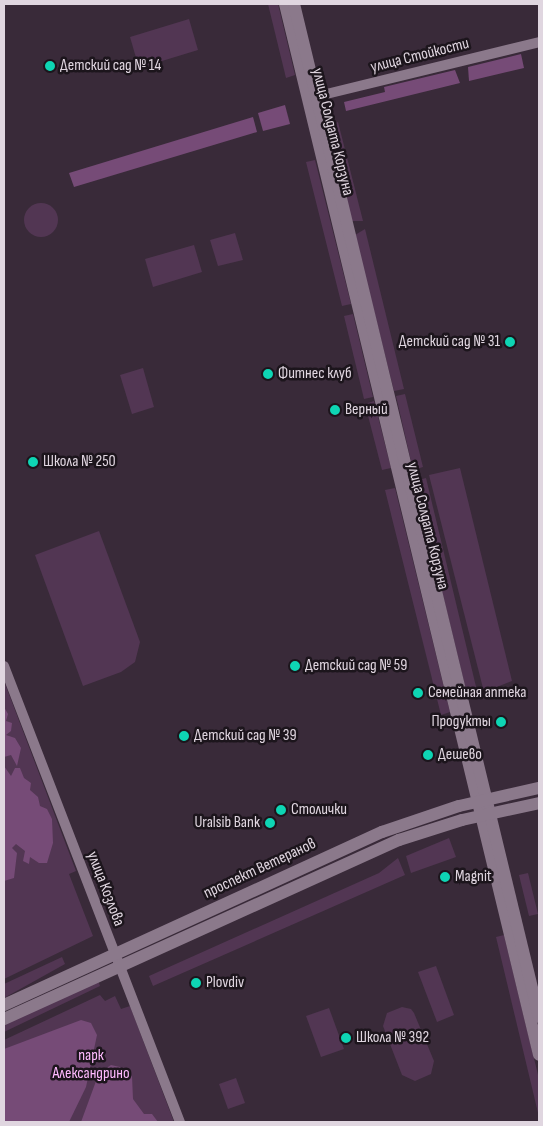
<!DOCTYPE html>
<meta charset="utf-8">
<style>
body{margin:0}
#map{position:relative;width:543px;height:1126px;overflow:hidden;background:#392a39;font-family:"Sofia Sans Condensed",sans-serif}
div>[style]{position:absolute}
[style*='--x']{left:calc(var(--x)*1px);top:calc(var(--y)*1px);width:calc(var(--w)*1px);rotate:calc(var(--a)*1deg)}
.green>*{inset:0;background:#523653}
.round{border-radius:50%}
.forest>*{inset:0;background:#764b77}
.street>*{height:10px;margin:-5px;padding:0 5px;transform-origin:5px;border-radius:5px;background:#8b798b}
.secondary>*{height:12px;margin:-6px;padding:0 6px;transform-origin:6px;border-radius:6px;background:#8b798b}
.dots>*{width:14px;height:14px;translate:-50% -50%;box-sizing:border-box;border:2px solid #1c151c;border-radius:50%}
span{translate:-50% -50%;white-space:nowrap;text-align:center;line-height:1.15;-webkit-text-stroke:5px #1c151c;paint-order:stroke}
.street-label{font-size:16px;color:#e0d6e0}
.poi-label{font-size:16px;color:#e0d6e0}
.left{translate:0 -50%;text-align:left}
.right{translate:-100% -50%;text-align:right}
.park-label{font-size:16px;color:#febafe}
.frame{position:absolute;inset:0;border:5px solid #e0d6e0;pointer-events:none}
</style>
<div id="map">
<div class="green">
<div style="clip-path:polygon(268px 4px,278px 4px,295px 75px,286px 78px)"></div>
<div style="clip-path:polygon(189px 19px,198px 50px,139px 68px,130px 37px)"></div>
<div style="clip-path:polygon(338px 122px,363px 221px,352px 221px,328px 125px)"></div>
<div style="clip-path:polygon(315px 160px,351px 304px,342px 306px,306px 162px)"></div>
<div class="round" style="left:24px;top:203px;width:34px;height:34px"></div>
<div style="clip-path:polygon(365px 229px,404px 389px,394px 391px,355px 235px)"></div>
<div style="clip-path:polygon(235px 233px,243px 260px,218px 266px,210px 240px)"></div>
<div style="clip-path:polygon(194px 245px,202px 272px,153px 287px,145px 259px)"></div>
<div style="clip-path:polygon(353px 314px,373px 397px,364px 399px,344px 316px)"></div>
<div style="clip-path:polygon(143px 368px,154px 407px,132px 414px,120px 375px)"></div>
<div style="clip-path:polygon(405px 394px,423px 467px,413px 470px,396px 396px)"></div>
<div style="clip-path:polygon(374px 401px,391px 468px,382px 470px,365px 404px)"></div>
<div style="clip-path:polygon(460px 468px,512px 681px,484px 692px,429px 475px)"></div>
<div style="clip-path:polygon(426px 478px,478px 695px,468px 698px,415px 481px)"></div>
<div style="clip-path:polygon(395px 488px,450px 712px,441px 715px,385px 490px)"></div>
<div style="clip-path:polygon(99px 531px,140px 642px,135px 662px,121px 672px,83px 686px,35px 555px)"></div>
<div style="clip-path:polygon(4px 681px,76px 871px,69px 874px,93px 936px,4px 979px)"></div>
<div style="clip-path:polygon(449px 838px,456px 857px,411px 873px,406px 856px)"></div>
<div style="clip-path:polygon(398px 858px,405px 875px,153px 986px,149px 976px,379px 873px)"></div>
<div style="clip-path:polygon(528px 873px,538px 914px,529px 916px,519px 875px)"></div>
<div style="clip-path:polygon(504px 935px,539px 1079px,539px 1117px,496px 937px)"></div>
<div style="clip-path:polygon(62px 957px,65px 964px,4px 998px,4px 984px)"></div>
<div style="clip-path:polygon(436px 966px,454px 1015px,437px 1022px,418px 972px)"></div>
<div style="clip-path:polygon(98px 980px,100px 986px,4px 1032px,4px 1024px)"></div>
<div style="clip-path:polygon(100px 995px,105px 1001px,115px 996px,121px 1009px,130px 1006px,174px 1122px,4px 1122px,4px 1040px)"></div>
<div style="clip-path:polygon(402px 1007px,411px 1009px,414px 1013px,434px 1061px,431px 1074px,415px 1081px,402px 1075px,383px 1026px,387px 1013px)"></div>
<div style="clip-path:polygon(329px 1008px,344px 1049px,321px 1057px,306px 1016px)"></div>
<div style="clip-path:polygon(236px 1078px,245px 1103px,228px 1109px,219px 1084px)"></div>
</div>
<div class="forest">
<div style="clip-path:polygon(521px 54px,524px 68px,469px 81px,468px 67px)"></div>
<div style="clip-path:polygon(455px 70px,460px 83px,346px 111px,344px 102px,385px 92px,384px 87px)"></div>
<div style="clip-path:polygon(285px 105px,290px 124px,263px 131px,258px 113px)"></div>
<div style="clip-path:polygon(253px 117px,257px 132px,74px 187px,69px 173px)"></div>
<div style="clip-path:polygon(4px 707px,8px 714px,6px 721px,12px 723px,11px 731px,6px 735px,15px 738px,21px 748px,17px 766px,11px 755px,4px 757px)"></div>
<div style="clip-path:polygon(4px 766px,11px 776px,15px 768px,20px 768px,24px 778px,31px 783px,30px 790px,38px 797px,40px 806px,47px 809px,52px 819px,53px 843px,47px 863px,39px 863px,30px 857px,29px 864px,23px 861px,25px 851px,16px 844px,12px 848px,17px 853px,14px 878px,4px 881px)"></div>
<div style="clip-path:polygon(81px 1020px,91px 1023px,97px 1035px,86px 1087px,69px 1122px,4px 1122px,4px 1049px)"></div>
<div style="clip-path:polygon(111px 1065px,120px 1067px,132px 1076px,133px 1099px,144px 1114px,152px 1114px,158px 1122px,81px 1122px,99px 1073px)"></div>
</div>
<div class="street">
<div style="--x:310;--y:98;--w:236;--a:-13.7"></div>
<div style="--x:4;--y:666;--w:489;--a:68.9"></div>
</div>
<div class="secondary">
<div style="--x:285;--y:4;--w:1081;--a:76.41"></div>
<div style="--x:294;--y:4;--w:1042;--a:76.4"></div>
<div style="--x:4;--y:1005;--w:416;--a:-24.6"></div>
<div style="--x:382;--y:832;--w:81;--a:-18.7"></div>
<div style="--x:459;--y:806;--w:82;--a:-12.7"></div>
<div style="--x:4;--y:1019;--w:434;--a:-24.4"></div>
<div style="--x:399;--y:840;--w:66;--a:-17.6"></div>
<div style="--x:462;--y:820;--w:79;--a:-12.4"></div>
</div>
<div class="dots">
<div style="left:50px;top:66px;background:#0ed5b4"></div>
<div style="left:510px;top:342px;background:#0ed5b4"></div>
<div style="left:268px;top:374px;background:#0ed5b4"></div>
<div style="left:335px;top:410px;background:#0ed5b4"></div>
<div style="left:33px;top:462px;background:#0ed5b4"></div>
<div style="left:295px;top:666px;background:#0ed5b4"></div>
<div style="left:418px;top:693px;background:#0ed5b4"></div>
<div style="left:501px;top:722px;background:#0ed5b4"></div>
<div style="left:184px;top:736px;background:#0ed5b4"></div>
<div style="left:428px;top:755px;background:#0ed5b4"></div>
<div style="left:281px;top:810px;background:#0ed5b4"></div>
<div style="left:270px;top:823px;background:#0ed5b4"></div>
<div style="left:445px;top:877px;background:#0ed5b4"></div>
<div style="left:196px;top:983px;background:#0ed5b4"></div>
<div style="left:346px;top:1038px;background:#0ed5b4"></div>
</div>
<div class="street-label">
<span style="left:420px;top:56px;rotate:-14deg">улица Стойкости</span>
<span style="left:332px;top:132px;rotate:76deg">улица Солдата Корзуна</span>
<span style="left:427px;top:526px;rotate:76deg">улица Солдата Корзуна</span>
<span style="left:260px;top:869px;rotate:-25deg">проспект Ветеранов</span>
<span style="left:105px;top:889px;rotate:69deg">улица Козлова</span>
</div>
<div class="poi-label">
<span class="left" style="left:60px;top:66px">Детский сад № 14</span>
<span class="right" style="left:500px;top:342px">Детский сад № 31</span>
<span class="left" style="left:278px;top:374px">Фитнес клуб</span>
<span class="left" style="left:345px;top:410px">Верный</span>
<span class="left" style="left:43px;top:462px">Школа № 250</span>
<span class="left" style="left:305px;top:666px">Детский сад № 59</span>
<span class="left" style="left:428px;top:693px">Семейная аптека</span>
<span class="right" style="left:491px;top:722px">Продукты</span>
<span class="left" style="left:194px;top:736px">Детский сад № 39</span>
<span class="left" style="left:438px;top:755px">Дешево</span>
<span class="left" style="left:291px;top:810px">Столички</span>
<span class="right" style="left:260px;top:823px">Uralsib Bank</span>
<span class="left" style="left:455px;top:877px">Magnit</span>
<span class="left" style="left:206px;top:983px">Plovdiv</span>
<span class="left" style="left:356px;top:1038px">Школа № 392</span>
</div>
<div class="park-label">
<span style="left:91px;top:1065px">парк<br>Александрино</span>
</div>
<div class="frame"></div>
</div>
